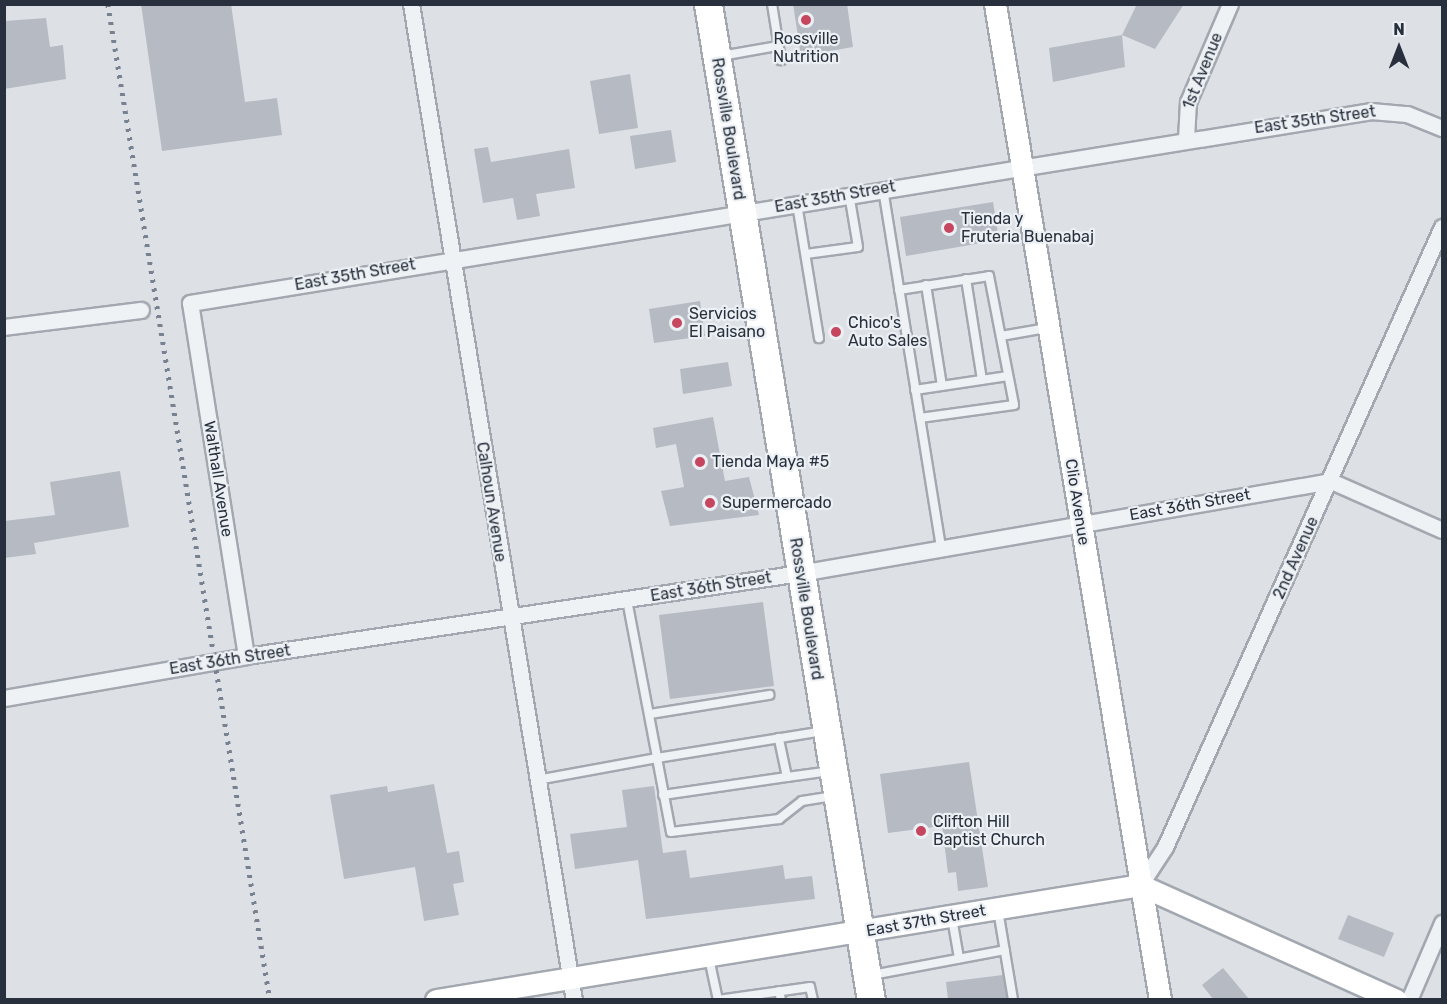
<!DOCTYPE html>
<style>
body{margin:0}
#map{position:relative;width:1447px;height:1004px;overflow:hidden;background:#dde1e6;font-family:Rubik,sans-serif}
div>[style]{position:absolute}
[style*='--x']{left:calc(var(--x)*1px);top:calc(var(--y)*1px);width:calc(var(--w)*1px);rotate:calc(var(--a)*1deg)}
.building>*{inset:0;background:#b5bac3}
.roads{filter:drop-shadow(2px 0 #a3a8b0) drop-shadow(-2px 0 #a3a8b0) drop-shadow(0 2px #a3a8b0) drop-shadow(0 -2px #a3a8b0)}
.lane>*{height:8px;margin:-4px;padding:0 4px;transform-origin:4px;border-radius:4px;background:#eff2f5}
.street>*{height:15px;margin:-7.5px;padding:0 7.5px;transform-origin:7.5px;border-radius:7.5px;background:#eff2f5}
.secondary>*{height:21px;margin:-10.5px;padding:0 10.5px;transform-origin:10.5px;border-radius:10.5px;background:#fff}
.highway>*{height:27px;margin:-13.5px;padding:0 13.5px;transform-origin:13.5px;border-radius:13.5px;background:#fff}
.rail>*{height:4.5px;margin-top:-2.25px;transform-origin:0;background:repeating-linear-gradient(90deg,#77818f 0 3px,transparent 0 9px)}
.dots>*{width:16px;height:16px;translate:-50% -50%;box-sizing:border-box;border:3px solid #ecf0f4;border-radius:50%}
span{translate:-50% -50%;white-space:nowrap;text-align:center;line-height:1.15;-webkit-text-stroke:4.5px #ecf0f4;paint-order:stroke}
.poi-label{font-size:16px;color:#27303c}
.left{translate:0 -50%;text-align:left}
.street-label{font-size:16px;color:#27303c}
.frame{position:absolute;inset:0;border:6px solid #27303c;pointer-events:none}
.north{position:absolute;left:1369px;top:18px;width:60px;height:60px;-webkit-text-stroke:4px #ecf0f4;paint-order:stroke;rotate:0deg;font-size:16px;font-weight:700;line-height:24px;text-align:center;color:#27303c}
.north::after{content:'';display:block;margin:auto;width:21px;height:27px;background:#27303c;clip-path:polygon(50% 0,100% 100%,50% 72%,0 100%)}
</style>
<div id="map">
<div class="building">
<div style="clip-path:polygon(141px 4px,231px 4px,245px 102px,277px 98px,282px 135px,162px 151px)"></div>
<div style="clip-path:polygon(793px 4px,847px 4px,853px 47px,801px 56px)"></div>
<div style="clip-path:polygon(1137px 4px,1184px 4px,1155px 49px,1122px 35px)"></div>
<div style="clip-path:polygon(46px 18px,50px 47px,63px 45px,66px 79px,4px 89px,5px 21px)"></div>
<div style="clip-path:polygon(1122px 35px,1125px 67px,1053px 82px,1049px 48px)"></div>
<div style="clip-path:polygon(630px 74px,638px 128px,599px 134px,590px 81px)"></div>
<div style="clip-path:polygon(671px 130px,676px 162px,635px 169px,630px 136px)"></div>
<div style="clip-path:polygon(488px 147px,491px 162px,569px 149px,575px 188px,536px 194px,540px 216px,517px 220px,513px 198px,483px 203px,474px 149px)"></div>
<div style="clip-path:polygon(993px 202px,999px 240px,906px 256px,900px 217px)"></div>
<div style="clip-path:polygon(700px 301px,705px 336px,654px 343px,649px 309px)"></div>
<div style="clip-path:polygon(728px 362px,732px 386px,683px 394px,680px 369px)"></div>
<div style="clip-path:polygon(713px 417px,725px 481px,749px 477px,759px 515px,670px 526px,661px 491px,684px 487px,676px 444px,656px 448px,653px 428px)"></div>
<div style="clip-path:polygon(120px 471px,129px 527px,34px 543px,36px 554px,4px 558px,4px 521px,55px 515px,50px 482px)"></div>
<div style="clip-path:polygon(763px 602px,774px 686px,670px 699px,659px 615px)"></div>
<div style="clip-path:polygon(969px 762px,988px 887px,958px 891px,956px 872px,948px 873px,942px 826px,888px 833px,880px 774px)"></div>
<div style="clip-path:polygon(434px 784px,447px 853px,459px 851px,464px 882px,453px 884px,459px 915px,424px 921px,415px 867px,344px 879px,330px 795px,387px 786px,388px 792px)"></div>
<div style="clip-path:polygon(654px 786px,663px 853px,686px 850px,690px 878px,783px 865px,785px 879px,812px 876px,815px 899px,646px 919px,638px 860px,575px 869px,570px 834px,627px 827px,622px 790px)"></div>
<div style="clip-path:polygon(1348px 915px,1394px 933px,1384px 957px,1338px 939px)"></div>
<div style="clip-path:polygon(1223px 968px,1249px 999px,1213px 999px,1202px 985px)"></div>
<div style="clip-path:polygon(1003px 975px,1007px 999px,948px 999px,946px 982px)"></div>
</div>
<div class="roads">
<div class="lane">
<div style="--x:772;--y:4;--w:57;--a:80.9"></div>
<div style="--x:721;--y:56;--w:58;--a:-10"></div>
<div style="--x:883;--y:189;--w:365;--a:80.8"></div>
<div style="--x:797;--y:204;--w:136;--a:80.7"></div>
<div style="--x:806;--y:254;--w:52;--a:-7.7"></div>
<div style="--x:858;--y:247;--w:54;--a:-99.6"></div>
<div style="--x:966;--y:279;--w:102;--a:81"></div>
<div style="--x:926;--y:285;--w:102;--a:81"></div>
<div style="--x:899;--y:290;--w:91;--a:-8.8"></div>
<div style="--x:989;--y:276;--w:131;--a:79"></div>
<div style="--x:1014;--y:405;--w:95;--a:172.1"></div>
<div style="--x:1001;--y:336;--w:47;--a:-9.9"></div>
<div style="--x:915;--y:390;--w:94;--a:-8.6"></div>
<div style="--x:627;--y:600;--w:161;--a:79.2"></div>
<div style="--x:657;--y:758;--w:168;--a:-9.2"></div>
<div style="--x:650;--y:714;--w:121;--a:-9.1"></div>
<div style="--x:787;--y:777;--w:43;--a:-7.9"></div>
<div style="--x:537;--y:780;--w:122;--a:-10.4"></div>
<div style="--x:657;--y:758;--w:75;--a:79.3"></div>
<div style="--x:671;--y:832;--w:109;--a:-6.9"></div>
<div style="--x:779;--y:819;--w:29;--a:-38"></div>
<div style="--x:802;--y:801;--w:31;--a:-9"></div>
<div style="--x:663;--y:795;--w:125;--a:-8.3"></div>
<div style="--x:787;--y:777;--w:40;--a:-102"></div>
<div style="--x:998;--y:910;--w:91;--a:80.5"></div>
<div style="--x:952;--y:918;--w:41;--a:80.1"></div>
<div style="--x:709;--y:958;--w:43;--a:77.9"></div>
<div style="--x:718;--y:1000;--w:93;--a:-8"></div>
<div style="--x:810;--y:987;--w:13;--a:77"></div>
<div style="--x:872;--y:975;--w:135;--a:-10.6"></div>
<div style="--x:779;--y:991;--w:9;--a:77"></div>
</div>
<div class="street">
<div style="--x:411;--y:4;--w:1009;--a:80.71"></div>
<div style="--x:1186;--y:139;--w:37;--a:-87"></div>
<div style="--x:1188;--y:102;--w:107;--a:-66.8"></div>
<div style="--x:4;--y:327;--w:138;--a:-7.1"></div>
<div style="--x:246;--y:656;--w:357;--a:-99"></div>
<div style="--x:190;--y:303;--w:1197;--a:-9.23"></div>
<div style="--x:1371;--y:111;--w:36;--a:5"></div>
<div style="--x:1407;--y:114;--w:38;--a:22"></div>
<div style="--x:4;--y:698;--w:246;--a:-9.8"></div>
<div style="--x:246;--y:656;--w:560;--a:-8.52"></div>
<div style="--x:800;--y:573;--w:539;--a:-9.83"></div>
<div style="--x:1331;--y:481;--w:121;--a:23.8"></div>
<div style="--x:1140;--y:885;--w:45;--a:-56.7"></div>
<div style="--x:1165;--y:847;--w:679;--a:-65.93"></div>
<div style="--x:1409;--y:1000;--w:84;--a:-66.8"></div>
</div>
<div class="secondary">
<div style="--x:995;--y:4;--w:1010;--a:80.59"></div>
<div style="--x:436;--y:1000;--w:713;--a:-9.28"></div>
<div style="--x:1140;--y:885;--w:281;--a:24.2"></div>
</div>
<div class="highway">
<div style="--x:708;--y:4;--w:1009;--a:80.71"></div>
</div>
</div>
<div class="rail">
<div style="--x:108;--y:4;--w:1009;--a:80.76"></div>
</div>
<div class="dots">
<div style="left:806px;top:20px;background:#c7465f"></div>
<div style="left:949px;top:228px;background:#c7465f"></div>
<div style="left:677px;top:323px;background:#c7465f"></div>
<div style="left:836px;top:332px;background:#c7465f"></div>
<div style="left:700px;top:462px;background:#c7465f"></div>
<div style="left:710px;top:503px;background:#c7465f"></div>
<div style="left:921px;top:831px;background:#c7465f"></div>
</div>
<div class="poi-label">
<span style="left:806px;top:48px">Rossville<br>Nutrition</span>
<span class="left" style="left:961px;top:228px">Tienda y<br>Fruteria Buenabaj</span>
<span class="left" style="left:689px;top:323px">Servicios<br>El Paisano</span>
<span class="left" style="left:848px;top:332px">Chico's<br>Auto Sales</span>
<span class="left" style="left:712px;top:462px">Tienda Maya #5</span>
<span class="left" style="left:722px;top:503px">Supermercado</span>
<span class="left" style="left:933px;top:831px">Clifton Hill<br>Baptist Church</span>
</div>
<div class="street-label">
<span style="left:1203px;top:71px;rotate:-68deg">1st Avenue</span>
<span style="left:1315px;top:120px;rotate:-8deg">East 35th Street</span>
<span style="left:728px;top:129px;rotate:81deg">Rossville Boulevard</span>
<span style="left:835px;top:197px;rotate:-10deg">East 35th Street</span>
<span style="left:355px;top:275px;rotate:-10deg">East 35th Street</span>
<span style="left:218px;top:479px;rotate:81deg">Walthall Avenue</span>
<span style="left:491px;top:502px;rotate:81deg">Calhoun Avenue</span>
<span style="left:1077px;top:502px;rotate:81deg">Clio Avenue</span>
<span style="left:1190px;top:505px;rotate:-10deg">East 36th Street</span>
<span style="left:1296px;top:558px;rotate:-66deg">2nd Avenue</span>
<span style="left:711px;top:587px;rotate:-9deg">East 36th Street</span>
<span style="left:806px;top:609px;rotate:81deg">Rossville Boulevard</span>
<span style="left:230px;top:660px;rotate:-9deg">East 36th Street</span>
<span style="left:926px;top:921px;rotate:-10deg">East 37th Street</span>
</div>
<div class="frame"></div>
<div class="north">N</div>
</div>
